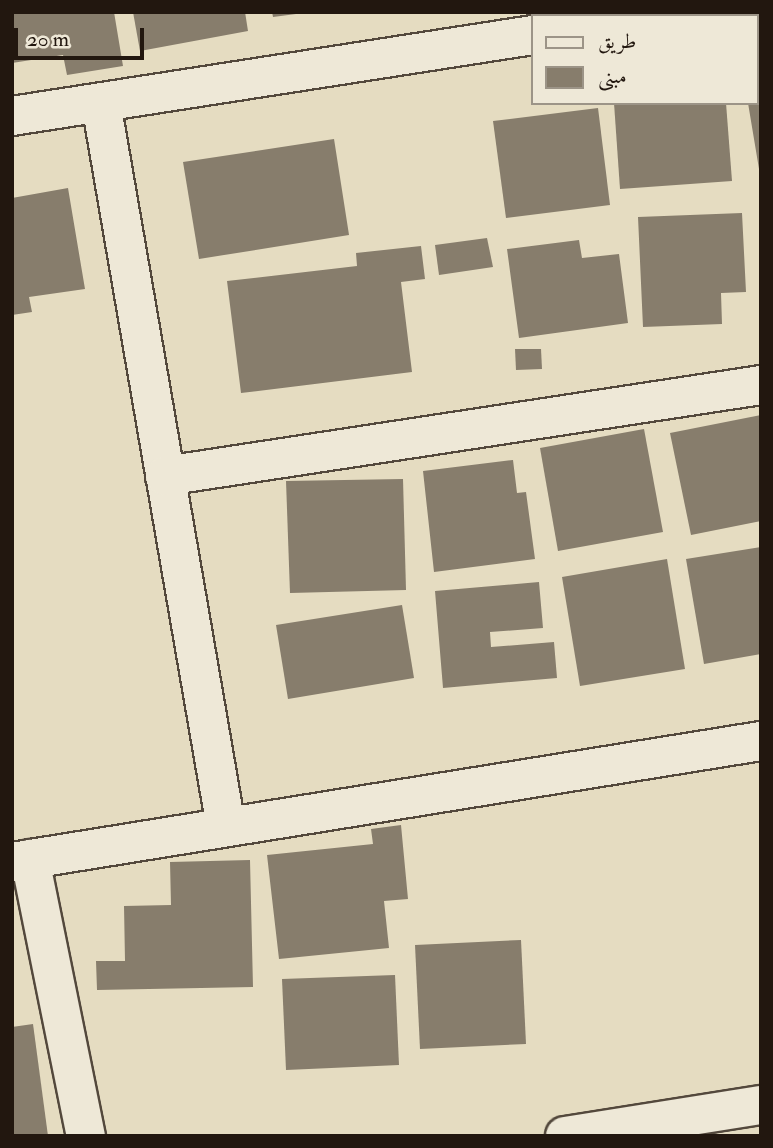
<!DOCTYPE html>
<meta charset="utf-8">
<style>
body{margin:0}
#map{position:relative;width:773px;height:1148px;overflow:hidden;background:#e5dcc1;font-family:"IM FELL Double Pica",Amiri,serif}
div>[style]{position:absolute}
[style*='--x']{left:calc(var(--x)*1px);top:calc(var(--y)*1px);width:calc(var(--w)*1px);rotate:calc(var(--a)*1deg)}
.building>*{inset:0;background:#877d6c}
.roads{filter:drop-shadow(2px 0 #53483c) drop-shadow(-2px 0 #53483c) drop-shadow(0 2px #53483c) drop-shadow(0 -2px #53483c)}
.minor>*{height:38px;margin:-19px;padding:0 19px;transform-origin:19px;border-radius:19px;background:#eee8d7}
span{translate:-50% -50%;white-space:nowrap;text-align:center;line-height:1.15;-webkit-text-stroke:5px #eee8d7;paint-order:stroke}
.frame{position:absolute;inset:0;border:14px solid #22170f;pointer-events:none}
.legend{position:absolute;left:531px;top:14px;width:228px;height:91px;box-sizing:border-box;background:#eee8d7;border:2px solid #9c9487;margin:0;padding:9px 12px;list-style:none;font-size:21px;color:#22170f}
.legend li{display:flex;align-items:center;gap:14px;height:35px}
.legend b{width:35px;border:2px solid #9c9487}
.scale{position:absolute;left:14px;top:28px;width:130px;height:32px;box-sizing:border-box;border:4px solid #22170f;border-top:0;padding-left:9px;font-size:21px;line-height:24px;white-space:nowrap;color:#22170f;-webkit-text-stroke:5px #eee8d7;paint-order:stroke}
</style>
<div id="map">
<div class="building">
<div style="clip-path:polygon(12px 12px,114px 12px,123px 66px,67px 75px,63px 55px,12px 63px)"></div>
<div style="clip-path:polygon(133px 12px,245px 12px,248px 31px,140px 51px)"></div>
<div style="clip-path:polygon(272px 12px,296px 12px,296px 14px,273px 17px)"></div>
<div style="clip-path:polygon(761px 69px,761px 169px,759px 169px,748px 103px,757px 103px)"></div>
<div style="clip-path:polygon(614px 103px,726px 103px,732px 181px,620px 189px)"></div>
<div style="clip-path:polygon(598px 108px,610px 205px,506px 218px,493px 121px)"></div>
<div style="clip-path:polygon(334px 139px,349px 235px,199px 259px,183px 162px)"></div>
<div style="clip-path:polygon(68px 188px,85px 289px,29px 297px,32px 312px,12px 315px,12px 198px)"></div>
<div style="clip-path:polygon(742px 213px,746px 292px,721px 293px,722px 324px,643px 327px,638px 217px)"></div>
<div style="clip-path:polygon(487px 238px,493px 267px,439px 275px,435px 245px)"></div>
<div style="clip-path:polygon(579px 240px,582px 258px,619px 254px,628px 323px,519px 338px,507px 249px)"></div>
<div style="clip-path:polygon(421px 246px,425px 279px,401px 282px,412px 372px,241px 393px,227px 281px,357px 266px,356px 253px)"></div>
<div style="clip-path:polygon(515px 349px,541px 349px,542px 369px,516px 370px)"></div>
<div style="clip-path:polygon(761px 415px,761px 521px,691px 535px,670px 433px)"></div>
<div style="clip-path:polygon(644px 429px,663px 532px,558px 551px,540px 448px)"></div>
<div style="clip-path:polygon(513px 460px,517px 493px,526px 492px,535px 559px,434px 572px,423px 471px)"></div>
<div style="clip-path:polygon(403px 479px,406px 590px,290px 593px,286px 481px)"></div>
<div style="clip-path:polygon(761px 547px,761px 654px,704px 664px,686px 559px)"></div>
<div style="clip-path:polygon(667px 559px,685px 669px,580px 686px,562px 577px)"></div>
<div style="clip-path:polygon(539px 582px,543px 628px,490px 632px,491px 647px,554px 642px,557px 678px,443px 688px,435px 591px)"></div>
<div style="clip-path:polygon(402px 605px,414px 678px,288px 699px,276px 625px)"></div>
<div style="clip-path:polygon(401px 825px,408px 899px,384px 901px,389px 948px,279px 959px,267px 855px,373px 844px,371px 829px)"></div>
<div style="clip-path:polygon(250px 860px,253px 987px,97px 990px,96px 961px,125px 961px,124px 906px,171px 905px,170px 862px)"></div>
<div style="clip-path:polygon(521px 940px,526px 1044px,420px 1049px,415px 945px)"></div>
<div style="clip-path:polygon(395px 975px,399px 1065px,286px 1070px,282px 979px)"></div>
<div style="clip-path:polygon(33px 1024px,48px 1136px,12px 1136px,12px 1027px)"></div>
</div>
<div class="roads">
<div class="minor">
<div style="--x:658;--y:16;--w:22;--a:-10"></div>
<div style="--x:101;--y:103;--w:735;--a:80.2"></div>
<div style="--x:12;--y:116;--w:527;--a:-8.84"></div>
<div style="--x:165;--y:476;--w:603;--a:-8.68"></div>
<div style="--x:30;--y:859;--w:283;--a:78.6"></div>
<div style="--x:12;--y:862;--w:759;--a:-9.18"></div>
<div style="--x:565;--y:1136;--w:198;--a:-9"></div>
</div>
</div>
<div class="frame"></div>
<ul class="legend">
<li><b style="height:9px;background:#eee8d7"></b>طريق</li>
<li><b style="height:19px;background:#877d6c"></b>مبنى</li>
</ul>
<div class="scale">20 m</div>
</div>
